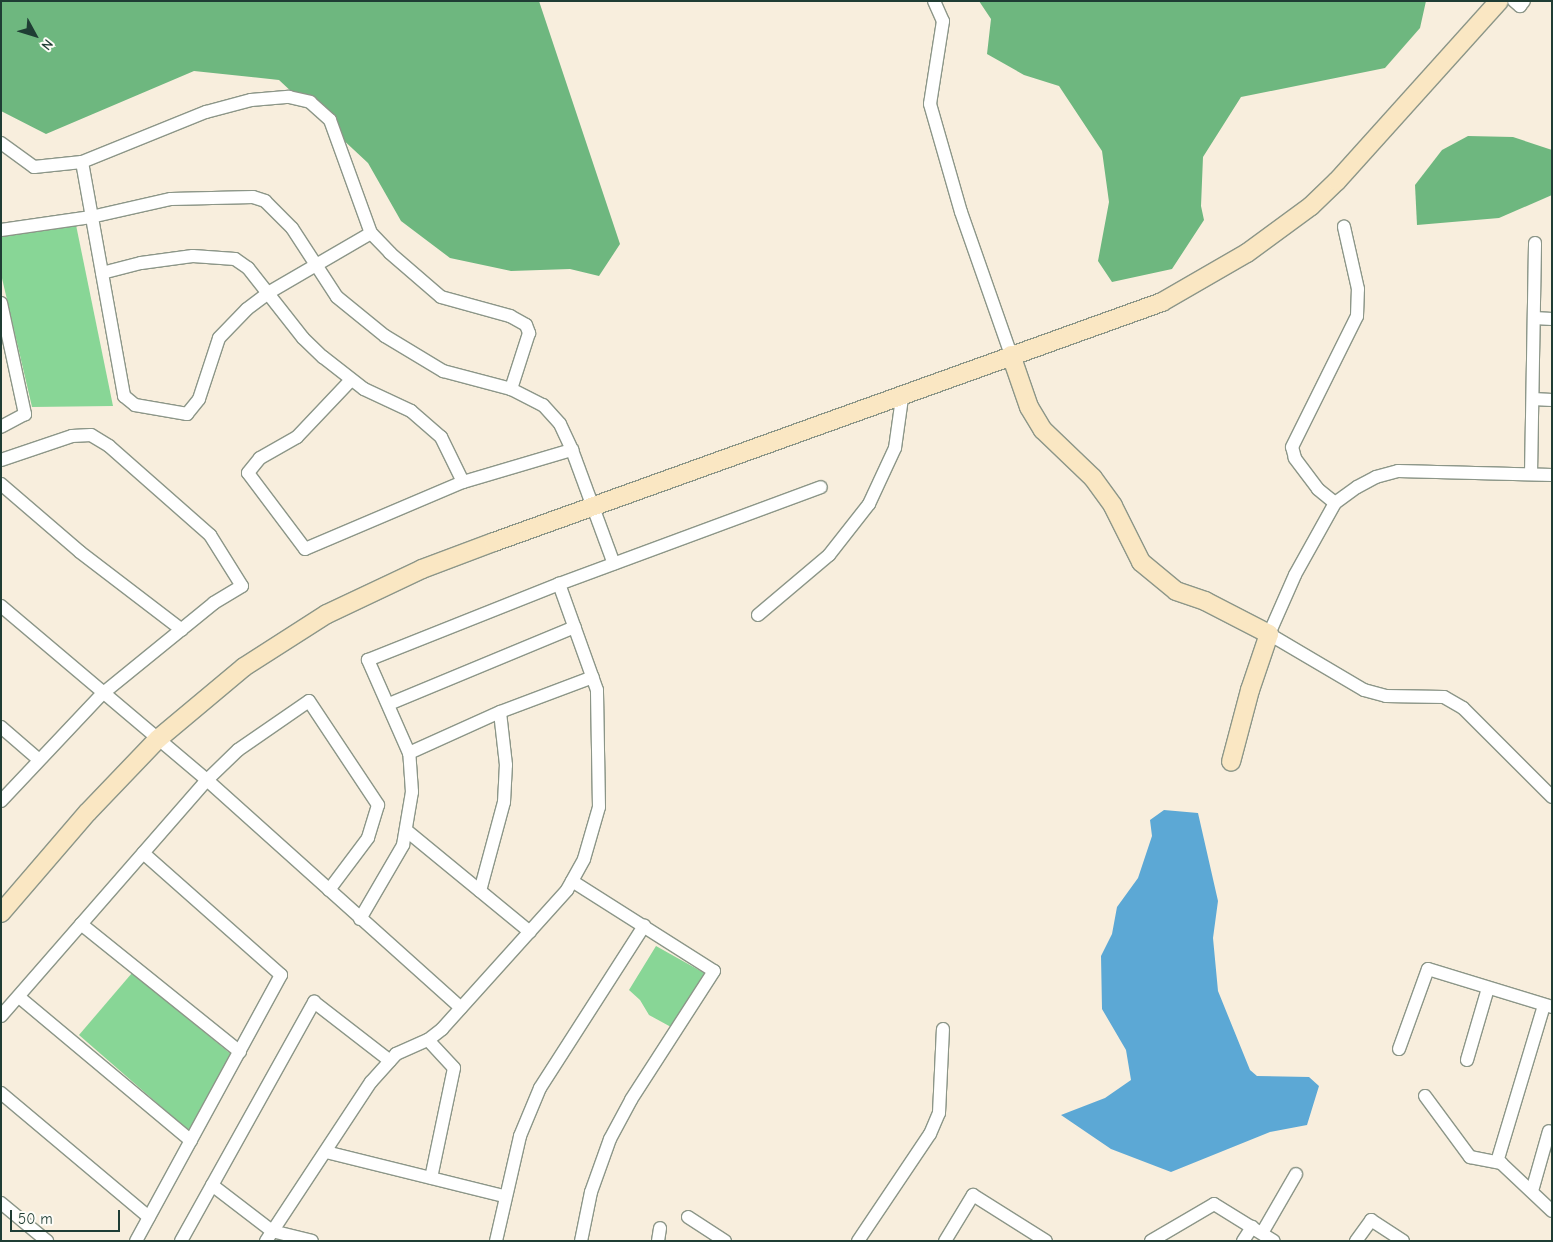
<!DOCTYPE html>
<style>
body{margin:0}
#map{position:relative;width:1553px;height:1242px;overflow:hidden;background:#f8eedd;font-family:"Comic Neue",sans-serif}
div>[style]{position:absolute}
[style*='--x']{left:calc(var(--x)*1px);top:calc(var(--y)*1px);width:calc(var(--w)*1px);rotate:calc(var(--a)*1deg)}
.green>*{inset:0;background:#88d696}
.forest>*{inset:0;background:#6eb77f}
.water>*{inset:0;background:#5ca8d5}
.roads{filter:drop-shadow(1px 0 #8c9688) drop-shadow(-1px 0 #8c9688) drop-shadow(0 1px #8c9688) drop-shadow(0 -1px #8c9688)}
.street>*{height:12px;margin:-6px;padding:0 6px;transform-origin:6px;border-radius:6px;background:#fff}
.secondary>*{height:18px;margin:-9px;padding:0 9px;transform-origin:9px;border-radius:9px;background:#fae7c3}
span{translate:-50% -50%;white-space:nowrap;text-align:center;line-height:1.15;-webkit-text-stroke:4.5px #fdfcf7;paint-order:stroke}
.frame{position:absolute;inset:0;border:2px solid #1f3d34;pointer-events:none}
.north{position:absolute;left:10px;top:10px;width:50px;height:50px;-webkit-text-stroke:4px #fdfcf7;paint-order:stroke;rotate:129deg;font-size:14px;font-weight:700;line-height:20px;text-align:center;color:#1f3d34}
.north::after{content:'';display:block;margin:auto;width:18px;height:22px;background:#1f3d34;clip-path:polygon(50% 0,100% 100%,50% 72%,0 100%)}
.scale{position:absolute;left:10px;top:1210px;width:110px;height:22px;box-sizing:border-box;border:2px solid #1f3d34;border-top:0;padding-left:6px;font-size:15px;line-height:18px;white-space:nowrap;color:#1f3d34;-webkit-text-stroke:4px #fdfcf7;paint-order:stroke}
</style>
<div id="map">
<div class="green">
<div style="clip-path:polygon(75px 220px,113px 406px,32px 407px,1px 274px,1px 236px)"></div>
<div style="clip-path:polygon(656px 946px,706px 974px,671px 1027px,649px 1015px,640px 1000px,629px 990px)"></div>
<div style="clip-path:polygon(132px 973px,231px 1054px,189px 1131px,79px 1035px)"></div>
</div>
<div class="forest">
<div style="clip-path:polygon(1px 1px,539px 1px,620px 244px,599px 276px,570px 269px,511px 271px,450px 258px,401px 221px,368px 163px,279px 80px,194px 71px,46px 134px,1px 111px)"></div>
<div style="clip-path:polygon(979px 1px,1426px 1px,1420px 28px,1385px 68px,1241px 97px,1203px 157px,1201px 206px,1204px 220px,1172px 269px,1112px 282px,1098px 261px,1109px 202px,1102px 151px,1059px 86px,1024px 75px,987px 54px,991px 19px)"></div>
<div style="clip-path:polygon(1468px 136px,1513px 137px,1552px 150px,1552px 195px,1499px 218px,1417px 225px,1415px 185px,1442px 150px)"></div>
</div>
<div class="water">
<div style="clip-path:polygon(1164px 810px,1198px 813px,1218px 901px,1213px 938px,1218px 991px,1250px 1070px,1257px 1076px,1309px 1077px,1319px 1086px,1307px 1125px,1270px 1132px,1171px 1172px,1111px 1149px,1061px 1115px,1105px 1098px,1131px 1080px,1126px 1050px,1102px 1009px,1101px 956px,1112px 934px,1117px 907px,1138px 878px,1152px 836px,1150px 820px)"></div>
</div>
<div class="roads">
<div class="street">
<div style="--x:934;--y:1;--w:22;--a:66"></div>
<div style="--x:943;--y:21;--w:84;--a:98.9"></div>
<div style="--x:930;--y:104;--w:112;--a:74"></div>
<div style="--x:961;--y:212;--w:151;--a:70.7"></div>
<div style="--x:1514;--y:1;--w:8;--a:40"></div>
<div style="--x:1520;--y:6;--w:6;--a:-51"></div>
<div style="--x:1;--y:143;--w:41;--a:36"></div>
<div style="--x:34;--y:167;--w:48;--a:-5.9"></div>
<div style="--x:82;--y:162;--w:134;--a:-22"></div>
<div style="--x:206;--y:112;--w:47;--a:-14.9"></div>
<div style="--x:251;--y:100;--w:38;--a:-5"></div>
<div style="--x:289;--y:97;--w:22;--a:13"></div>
<div style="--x:310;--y:102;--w:27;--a:42"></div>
<div style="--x:330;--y:120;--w:120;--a:70.1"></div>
<div style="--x:371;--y:233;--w:28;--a:46"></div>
<div style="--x:390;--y:253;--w:67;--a:40.8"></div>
<div style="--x:441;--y:297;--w:72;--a:15.4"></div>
<div style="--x:510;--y:316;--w:18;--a:29"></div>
<div style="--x:526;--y:325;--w:9;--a:69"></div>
<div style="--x:529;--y:333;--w:59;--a:107.8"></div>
<div style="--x:82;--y:162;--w:238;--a:79.8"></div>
<div style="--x:124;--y:396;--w:14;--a:39"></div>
<div style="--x:135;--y:405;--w:53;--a:9.8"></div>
<div style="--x:187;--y:414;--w:19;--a:-51"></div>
<div style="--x:199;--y:399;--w:64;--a:-71.8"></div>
<div style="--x:219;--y:338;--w:40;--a:-46"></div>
<div style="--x:247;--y:309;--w:26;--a:-37"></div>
<div style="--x:268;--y:293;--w:119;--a:-30.2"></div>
<div style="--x:1;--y:230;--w:91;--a:-8.2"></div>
<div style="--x:91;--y:217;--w:82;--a:-12.7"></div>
<div style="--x:171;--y:199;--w:82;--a:-1.4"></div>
<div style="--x:253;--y:197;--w:13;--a:18"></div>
<div style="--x:265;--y:201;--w:38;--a:45"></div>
<div style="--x:292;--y:228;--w:82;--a:56.9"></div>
<div style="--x:337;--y:297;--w:62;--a:39.1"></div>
<div style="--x:385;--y:336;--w:68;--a:31.1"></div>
<div style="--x:443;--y:371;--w:70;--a:14.8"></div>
<div style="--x:511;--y:389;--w:36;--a:27"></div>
<div style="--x:543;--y:405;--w:25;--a:48"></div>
<div style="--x:560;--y:424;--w:29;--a:65"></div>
<div style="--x:572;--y:450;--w:121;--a:69.8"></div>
<div style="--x:102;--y:273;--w:40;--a:-14.4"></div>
<div style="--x:141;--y:263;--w:52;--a:-7.7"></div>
<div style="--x:193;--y:256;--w:42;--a:4.1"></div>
<div style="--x:235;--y:259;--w:16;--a:35"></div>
<div style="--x:248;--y:268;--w:89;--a:51.8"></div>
<div style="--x:303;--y:338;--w:28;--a:44"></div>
<div style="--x:323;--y:357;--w:52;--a:38"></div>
<div style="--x:364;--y:389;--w:52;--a:25.1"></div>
<div style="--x:411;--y:411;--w:40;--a:41"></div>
<div style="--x:441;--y:437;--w:50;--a:63.9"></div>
<div style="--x:1;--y:303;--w:114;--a:77.8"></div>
<div style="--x:25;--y:414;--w:27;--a:152"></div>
<div style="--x:1534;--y:318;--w:18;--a:3"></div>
<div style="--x:351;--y:380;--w:79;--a:133.5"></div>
<div style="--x:297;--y:437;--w:43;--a:150.4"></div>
<div style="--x:260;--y:458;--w:19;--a:129"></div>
<div style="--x:248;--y:473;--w:95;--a:53.1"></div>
<div style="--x:305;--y:549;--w:172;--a:-23"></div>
<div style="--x:463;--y:482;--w:114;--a:-16.4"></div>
<div style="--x:1533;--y:399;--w:19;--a:3"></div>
<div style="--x:1;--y:460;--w:75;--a:-18.7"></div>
<div style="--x:72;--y:436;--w:19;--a:-3"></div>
<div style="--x:91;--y:435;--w:21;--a:31"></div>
<div style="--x:109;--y:446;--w:135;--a:41.4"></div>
<div style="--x:210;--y:535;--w:60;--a:57.9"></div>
<div style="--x:242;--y:586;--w:33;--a:149"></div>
<div style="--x:214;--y:603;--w:144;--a:140.9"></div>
<div style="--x:102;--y:694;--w:147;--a:133.3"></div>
<div style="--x:1531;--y:474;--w:231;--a:-89"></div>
<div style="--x:1552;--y:475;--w:154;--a:-178.5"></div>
<div style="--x:1398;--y:471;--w:23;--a:165"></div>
<div style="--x:1376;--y:477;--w:21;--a:152"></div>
<div style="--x:1357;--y:487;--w:27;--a:144"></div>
<div style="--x:1335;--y:503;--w:82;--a:119.1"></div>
<div style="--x:1295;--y:575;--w:64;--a:113.8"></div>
<div style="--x:1269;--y:634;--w:110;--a:30.5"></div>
<div style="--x:1364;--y:690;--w:23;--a:15"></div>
<div style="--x:1386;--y:696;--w:58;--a:1"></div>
<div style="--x:1444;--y:697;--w:22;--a:30"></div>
<div style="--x:1463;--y:708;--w:126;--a:45"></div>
<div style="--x:1;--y:484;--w:104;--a:40.7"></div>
<div style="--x:80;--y:552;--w:128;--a:37.4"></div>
<div style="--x:1335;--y:503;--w:22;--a:-141"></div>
<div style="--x:1318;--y:489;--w:39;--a:-127"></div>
<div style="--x:1295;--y:458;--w:11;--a:-105"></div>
<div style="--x:1292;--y:447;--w:146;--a:-63.6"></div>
<div style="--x:1357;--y:316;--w:27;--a:-88"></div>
<div style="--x:1358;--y:289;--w:64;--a:-102.7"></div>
<div style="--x:1;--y:606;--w:270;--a:40.2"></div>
<div style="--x:207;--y:780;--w:341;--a:41.9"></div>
<div style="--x:758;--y:615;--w:93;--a:-40.2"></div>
<div style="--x:829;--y:555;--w:65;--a:-51.9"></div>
<div style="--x:869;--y:504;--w:62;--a:-65.1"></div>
<div style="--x:895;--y:448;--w:50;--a:-82"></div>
<div style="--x:389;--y:704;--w:201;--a:-22.5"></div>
<div style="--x:1;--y:727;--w:49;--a:40.9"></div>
<div style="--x:409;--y:753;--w:100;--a:-24.3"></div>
<div style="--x:500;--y:712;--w:99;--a:-20.6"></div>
<div style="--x:407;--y:831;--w:159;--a:39.4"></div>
<div style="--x:572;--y:881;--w:168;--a:32.4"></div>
<div style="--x:714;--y:971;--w:153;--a:122.8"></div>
<div style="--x:631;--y:1100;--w:44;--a:118.3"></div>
<div style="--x:610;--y:1139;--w:56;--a:109.7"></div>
<div style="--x:591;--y:1192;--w:50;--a:101.5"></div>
<div style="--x:480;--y:891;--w:92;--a:-74.9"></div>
<div style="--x:504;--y:802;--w:37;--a:-87"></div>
<div style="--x:506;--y:765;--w:53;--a:-96.5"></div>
<div style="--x:360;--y:919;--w:86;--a:-59.8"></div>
<div style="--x:403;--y:845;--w:54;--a:-80.4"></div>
<div style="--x:412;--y:792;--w:39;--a:-94"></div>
<div style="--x:409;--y:753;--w:102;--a:-113.8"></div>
<div style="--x:368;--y:660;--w:206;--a:-21.7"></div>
<div style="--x:559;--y:584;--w:279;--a:-20.3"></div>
<div style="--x:81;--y:924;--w:204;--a:38.8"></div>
<div style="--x:19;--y:997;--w:224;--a:39.9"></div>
<div style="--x:1;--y:1016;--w:313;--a:-48.9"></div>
<div style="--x:207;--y:780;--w:43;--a:-44.1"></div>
<div style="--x:238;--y:750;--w:86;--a:-34.6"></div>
<div style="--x:309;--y:701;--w:125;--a:56.4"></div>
<div style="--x:378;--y:805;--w:34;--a:107"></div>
<div style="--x:368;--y:838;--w:65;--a:126.9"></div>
<div style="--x:428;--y:1040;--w:38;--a:47"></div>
<div style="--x:454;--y:1068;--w:112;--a:101.8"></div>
<div style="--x:1399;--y:1049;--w:85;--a:-70.1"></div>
<div style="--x:1428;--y:969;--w:130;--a:17"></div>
<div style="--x:1467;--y:1060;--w:75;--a:-73.7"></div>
<div style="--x:1;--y:1093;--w:193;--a:40"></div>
<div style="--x:1425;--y:1096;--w:76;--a:53.6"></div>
<div style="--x:1470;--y:1157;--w:32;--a:11"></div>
<div style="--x:1501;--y:1163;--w:70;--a:43.3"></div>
<div style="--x:326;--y:1152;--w:183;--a:13.9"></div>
<div style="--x:1497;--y:1162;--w:164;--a:-73.3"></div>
<div style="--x:212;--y:1185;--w:76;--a:37.5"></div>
<div style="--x:272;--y:1231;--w:41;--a:14"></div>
<div style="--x:1532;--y:1191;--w:62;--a:-74.2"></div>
<div style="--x:1;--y:1203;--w:60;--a:39.6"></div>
<div style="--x:688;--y:1217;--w:44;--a:33"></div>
<div style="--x:1262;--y:1233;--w:68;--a:-60"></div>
<div style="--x:136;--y:1241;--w:303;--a:-61.4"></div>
<div style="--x:281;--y:975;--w:184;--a:-138.5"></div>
<div style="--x:181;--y:1241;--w:274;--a:-60.9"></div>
<div style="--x:314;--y:1002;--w:96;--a:37.8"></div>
<div style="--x:266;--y:1241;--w:191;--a:-56.6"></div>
<div style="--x:371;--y:1082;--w:38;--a:-48"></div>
<div style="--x:396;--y:1054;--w:35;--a:-24"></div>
<div style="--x:428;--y:1040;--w:18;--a:-38"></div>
<div style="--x:442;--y:1029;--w:187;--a:-48"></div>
<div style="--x:567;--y:890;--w:35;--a:-61"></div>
<div style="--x:584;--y:859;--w:54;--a:-73.9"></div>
<div style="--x:599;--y:807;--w:117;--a:-91"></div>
<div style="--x:597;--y:690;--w:113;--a:-109.7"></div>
<div style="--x:496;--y:1241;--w:108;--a:-77.1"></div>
<div style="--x:520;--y:1136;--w:52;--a:-67.4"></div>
<div style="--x:540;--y:1088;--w:193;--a:-57.3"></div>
<div style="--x:658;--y:1241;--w:13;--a:-81"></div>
<div style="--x:858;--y:1241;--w:129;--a:-56.1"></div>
<div style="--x:930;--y:1134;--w:23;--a:-67"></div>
<div style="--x:939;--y:1113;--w:84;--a:-87.3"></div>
<div style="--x:945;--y:1241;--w:54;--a:-58.7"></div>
<div style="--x:973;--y:1195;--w:86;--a:32.2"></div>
<div style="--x:1151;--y:1241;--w:73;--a:-30.4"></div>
<div style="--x:1214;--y:1204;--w:70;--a:31.7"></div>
<div style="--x:1243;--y:1241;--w:17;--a:-57"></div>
<div style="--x:1356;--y:1241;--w:26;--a:-54"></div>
<div style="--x:1371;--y:1220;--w:38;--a:33"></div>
</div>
<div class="secondary">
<div style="--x:1011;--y:355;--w:55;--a:70.9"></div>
<div style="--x:1029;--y:407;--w:27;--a:59"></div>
<div style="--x:1043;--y:430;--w:69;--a:43.8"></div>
<div style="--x:1093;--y:478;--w:34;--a:54"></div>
<div style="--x:1113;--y:506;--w:63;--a:63.4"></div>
<div style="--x:1141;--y:562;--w:45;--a:39.6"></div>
<div style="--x:1176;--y:591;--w:31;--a:19"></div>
<div style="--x:1205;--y:601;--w:72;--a:27.3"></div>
<div style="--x:1269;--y:634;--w:59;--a:108.7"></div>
<div style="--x:1250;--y:690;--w:74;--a:104.8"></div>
<div style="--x:1;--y:913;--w:133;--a:-49.3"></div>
<div style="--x:88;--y:812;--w:101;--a:-46.2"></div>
<div style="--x:158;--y:739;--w:112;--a:-39.9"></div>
<div style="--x:244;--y:667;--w:98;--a:-32.6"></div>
<div style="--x:327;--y:614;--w:105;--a:-25.3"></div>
<div style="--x:422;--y:569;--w:77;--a:-20.6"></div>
<div style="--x:494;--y:542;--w:710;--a:-19.76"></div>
<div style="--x:1162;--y:302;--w:98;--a:-30"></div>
<div style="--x:1247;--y:253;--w:79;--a:-36.3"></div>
<div style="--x:1311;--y:206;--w:36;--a:-44"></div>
<div style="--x:1337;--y:181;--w:242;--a:-48"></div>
</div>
</div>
<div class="frame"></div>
<div class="north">N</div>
<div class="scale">50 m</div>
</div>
